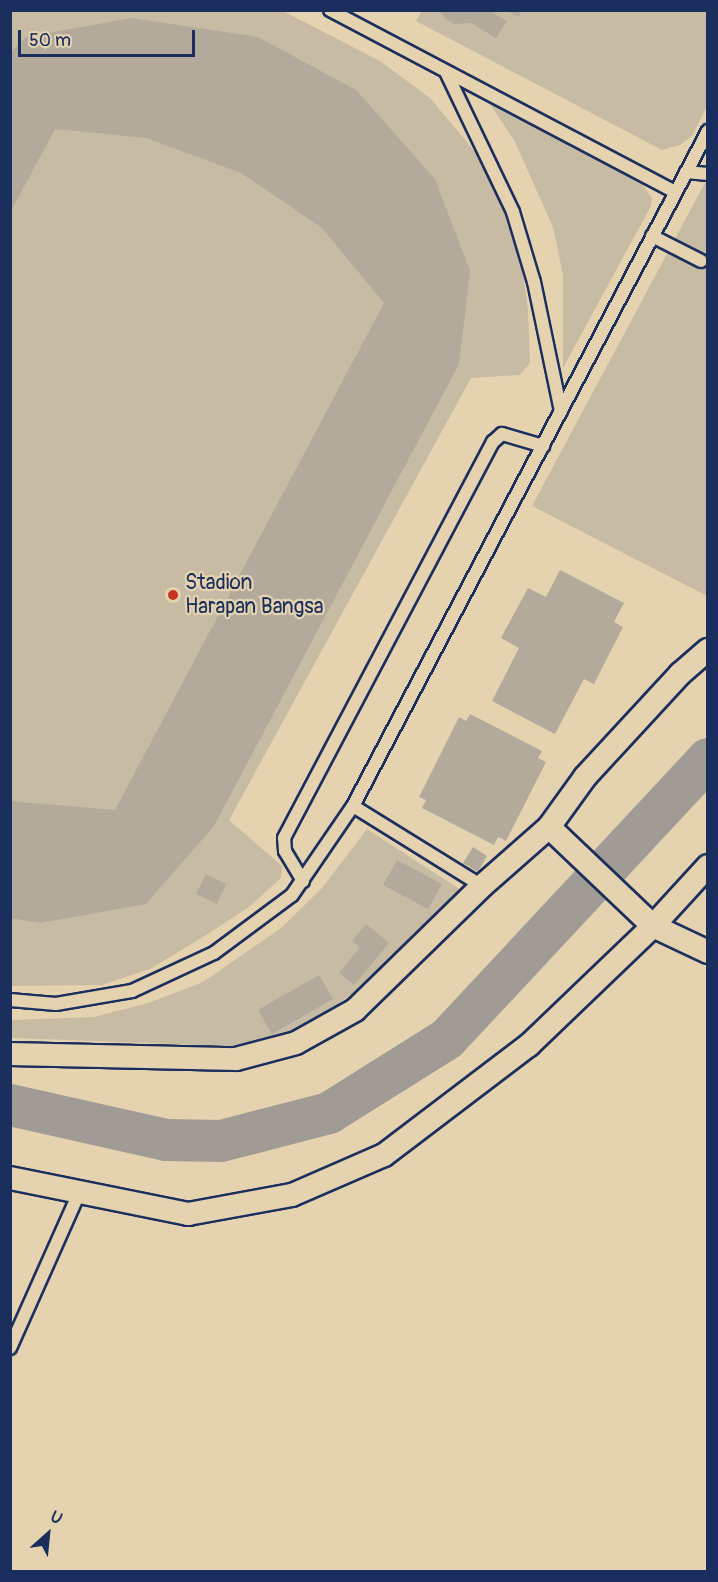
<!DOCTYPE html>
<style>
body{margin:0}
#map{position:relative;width:718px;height:1582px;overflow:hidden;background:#e5d3b0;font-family:Pangolin,sans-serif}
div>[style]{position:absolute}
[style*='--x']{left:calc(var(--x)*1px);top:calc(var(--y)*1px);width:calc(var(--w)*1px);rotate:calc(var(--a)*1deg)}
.green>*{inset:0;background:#c8bba4}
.river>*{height:42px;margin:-21px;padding:0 21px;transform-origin:21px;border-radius:21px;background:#a09b94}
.building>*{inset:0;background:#b3aa9c}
.roads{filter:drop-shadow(2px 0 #1b2f5e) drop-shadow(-2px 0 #1b2f5e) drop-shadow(0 2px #1b2f5e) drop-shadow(0 -2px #1b2f5e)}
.lane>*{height:12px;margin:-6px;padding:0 6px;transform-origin:6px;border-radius:6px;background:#e5d3b0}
.street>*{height:22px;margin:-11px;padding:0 11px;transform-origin:11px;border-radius:11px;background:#e5d3b0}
.dots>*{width:16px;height:16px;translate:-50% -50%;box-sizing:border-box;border:3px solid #e5d3b0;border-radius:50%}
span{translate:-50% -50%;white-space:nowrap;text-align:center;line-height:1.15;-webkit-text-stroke:4.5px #e5d3b0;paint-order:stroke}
.poi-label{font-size:21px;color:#1b2f5e}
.left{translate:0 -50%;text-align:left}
.frame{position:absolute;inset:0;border:12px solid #1b2f5e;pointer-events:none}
.north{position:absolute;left:18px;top:1504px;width:60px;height:60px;-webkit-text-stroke:4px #e5d3b0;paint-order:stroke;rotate:27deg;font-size:16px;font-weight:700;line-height:24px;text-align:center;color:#1b2f5e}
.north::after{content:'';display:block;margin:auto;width:21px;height:27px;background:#1b2f5e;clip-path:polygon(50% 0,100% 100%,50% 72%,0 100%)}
.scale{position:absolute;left:18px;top:30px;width:177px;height:27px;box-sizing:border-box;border:3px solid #1b2f5e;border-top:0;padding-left:8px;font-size:18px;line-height:21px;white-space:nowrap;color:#1b2f5e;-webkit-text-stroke:4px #e5d3b0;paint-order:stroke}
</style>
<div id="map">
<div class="green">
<div style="clip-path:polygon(422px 10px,707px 11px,707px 106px,692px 136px,680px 145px,662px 150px,416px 21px)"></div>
<div style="clip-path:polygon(11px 11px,283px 11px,380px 61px,430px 98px,476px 153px,505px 209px,522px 266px,528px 310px,530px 363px,520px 375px,471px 378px,229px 820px,282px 866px,281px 878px,249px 907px,203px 937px,150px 969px,102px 985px,11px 986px)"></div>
<div style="clip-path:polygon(490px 104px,642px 184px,652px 198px,651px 206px,563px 368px,563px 275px,553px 227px,514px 140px)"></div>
<div style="clip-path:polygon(707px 179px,707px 596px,532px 506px)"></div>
<div style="clip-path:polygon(367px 829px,464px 892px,380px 975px,298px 1031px,232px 1046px,11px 1038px,11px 1020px,94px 1017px,148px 1003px,203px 982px,281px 928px,322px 888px)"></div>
</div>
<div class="river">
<div style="--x:10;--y:1105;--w:160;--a:12.6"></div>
<div style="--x:166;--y:1140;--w:55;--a:1"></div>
<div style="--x:221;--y:1141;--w:112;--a:-14.5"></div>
<div style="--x:329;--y:1113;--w:139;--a:-32.1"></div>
<div style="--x:447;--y:1039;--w:383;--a:-47"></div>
</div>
<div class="building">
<div style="clip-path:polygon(438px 10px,488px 10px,507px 21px,496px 38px,471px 23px,455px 24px,447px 20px)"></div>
<div style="clip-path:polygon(505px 10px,522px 10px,519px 17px)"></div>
<div style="clip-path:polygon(132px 18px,258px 37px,356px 90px,435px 179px,470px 271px,459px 364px,214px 826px,146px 904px,40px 923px,10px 918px,10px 801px,115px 810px,384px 303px,322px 228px,241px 173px,146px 138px,55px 129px,10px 213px,10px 53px,26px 37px)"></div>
<div style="clip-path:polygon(560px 570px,624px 603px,614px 622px,623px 627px,594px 684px,584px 679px,555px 734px,492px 701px,519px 648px,501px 638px,528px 588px,546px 597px)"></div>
<div style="clip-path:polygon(470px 714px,542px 751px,538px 758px,546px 762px,506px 841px,498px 837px,494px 845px,422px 808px,426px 800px,419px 797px,459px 717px,466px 721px)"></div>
<div style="clip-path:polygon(473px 847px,487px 856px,478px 872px,463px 863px)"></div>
<div style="clip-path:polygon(397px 860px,442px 884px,428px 909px,383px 885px)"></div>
<div style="clip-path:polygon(206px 874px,226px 884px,217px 904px,196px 894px)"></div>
<div style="clip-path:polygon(366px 924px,389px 943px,354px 985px,339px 973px,360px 947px,352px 941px)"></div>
<div style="clip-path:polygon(319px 975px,333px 999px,272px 1034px,258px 1010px)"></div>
</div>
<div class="roads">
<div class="lane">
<div style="--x:330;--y:10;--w:390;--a:27.8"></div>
<div style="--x:447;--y:74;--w:153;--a:64.4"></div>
<div style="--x:513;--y:212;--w:73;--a:73.3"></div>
<div style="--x:534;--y:282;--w:132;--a:78.2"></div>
<div style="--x:686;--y:172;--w:22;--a:5"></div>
<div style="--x:652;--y:236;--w:55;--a:27"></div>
<div style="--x:353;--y:806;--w:152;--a:31.8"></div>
<div style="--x:303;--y:881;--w:35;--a:-121"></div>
<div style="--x:285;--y:851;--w:13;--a:-94"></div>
<div style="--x:284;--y:838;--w:448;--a:-62.2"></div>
<div style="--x:493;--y:442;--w:12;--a:-42"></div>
<div style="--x:502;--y:434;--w:43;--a:16.3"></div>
<div style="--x:10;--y:1000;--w:46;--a:5"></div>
<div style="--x:56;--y:1004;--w:77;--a:-9.7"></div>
<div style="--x:132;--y:991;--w:90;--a:-24.9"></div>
<div style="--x:214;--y:953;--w:97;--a:-36.6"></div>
<div style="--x:292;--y:895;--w:108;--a:-55.6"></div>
<div style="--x:353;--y:806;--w:763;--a:-62.26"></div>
<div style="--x:10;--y:1348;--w:170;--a:-66"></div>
</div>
<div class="street">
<div style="--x:549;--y:827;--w:144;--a:43.6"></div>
<div style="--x:653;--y:926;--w:61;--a:25.3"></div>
<div style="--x:10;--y:1054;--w:226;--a:1.3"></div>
<div style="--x:236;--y:1059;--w:62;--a:-14.9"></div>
<div style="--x:296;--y:1043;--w:68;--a:-29.2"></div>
<div style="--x:355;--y:1010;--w:177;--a:-44.3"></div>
<div style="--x:482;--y:886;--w:89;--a:-41.4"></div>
<div style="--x:549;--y:827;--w:62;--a:-54.2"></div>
<div style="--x:585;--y:777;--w:140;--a:-47.3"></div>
<div style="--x:680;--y:674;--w:37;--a:-41"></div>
<div style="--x:10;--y:1178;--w:182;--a:11.4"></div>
<div style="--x:188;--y:1214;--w:106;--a:-10.4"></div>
<div style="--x:292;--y:1195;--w:100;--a:-23.5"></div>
<div style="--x:384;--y:1155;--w:182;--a:-37.2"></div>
<div style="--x:529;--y:1045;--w:172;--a:-43.8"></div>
<div style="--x:653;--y:926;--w:81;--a:-47.5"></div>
</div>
</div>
<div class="dots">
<div style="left:173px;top:595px;background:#c8321e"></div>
</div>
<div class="poi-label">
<span class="left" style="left:185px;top:595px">Stadion<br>Harapan Bangsa</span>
</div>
<div class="frame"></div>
<div class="north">U</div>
<div class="scale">50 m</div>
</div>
